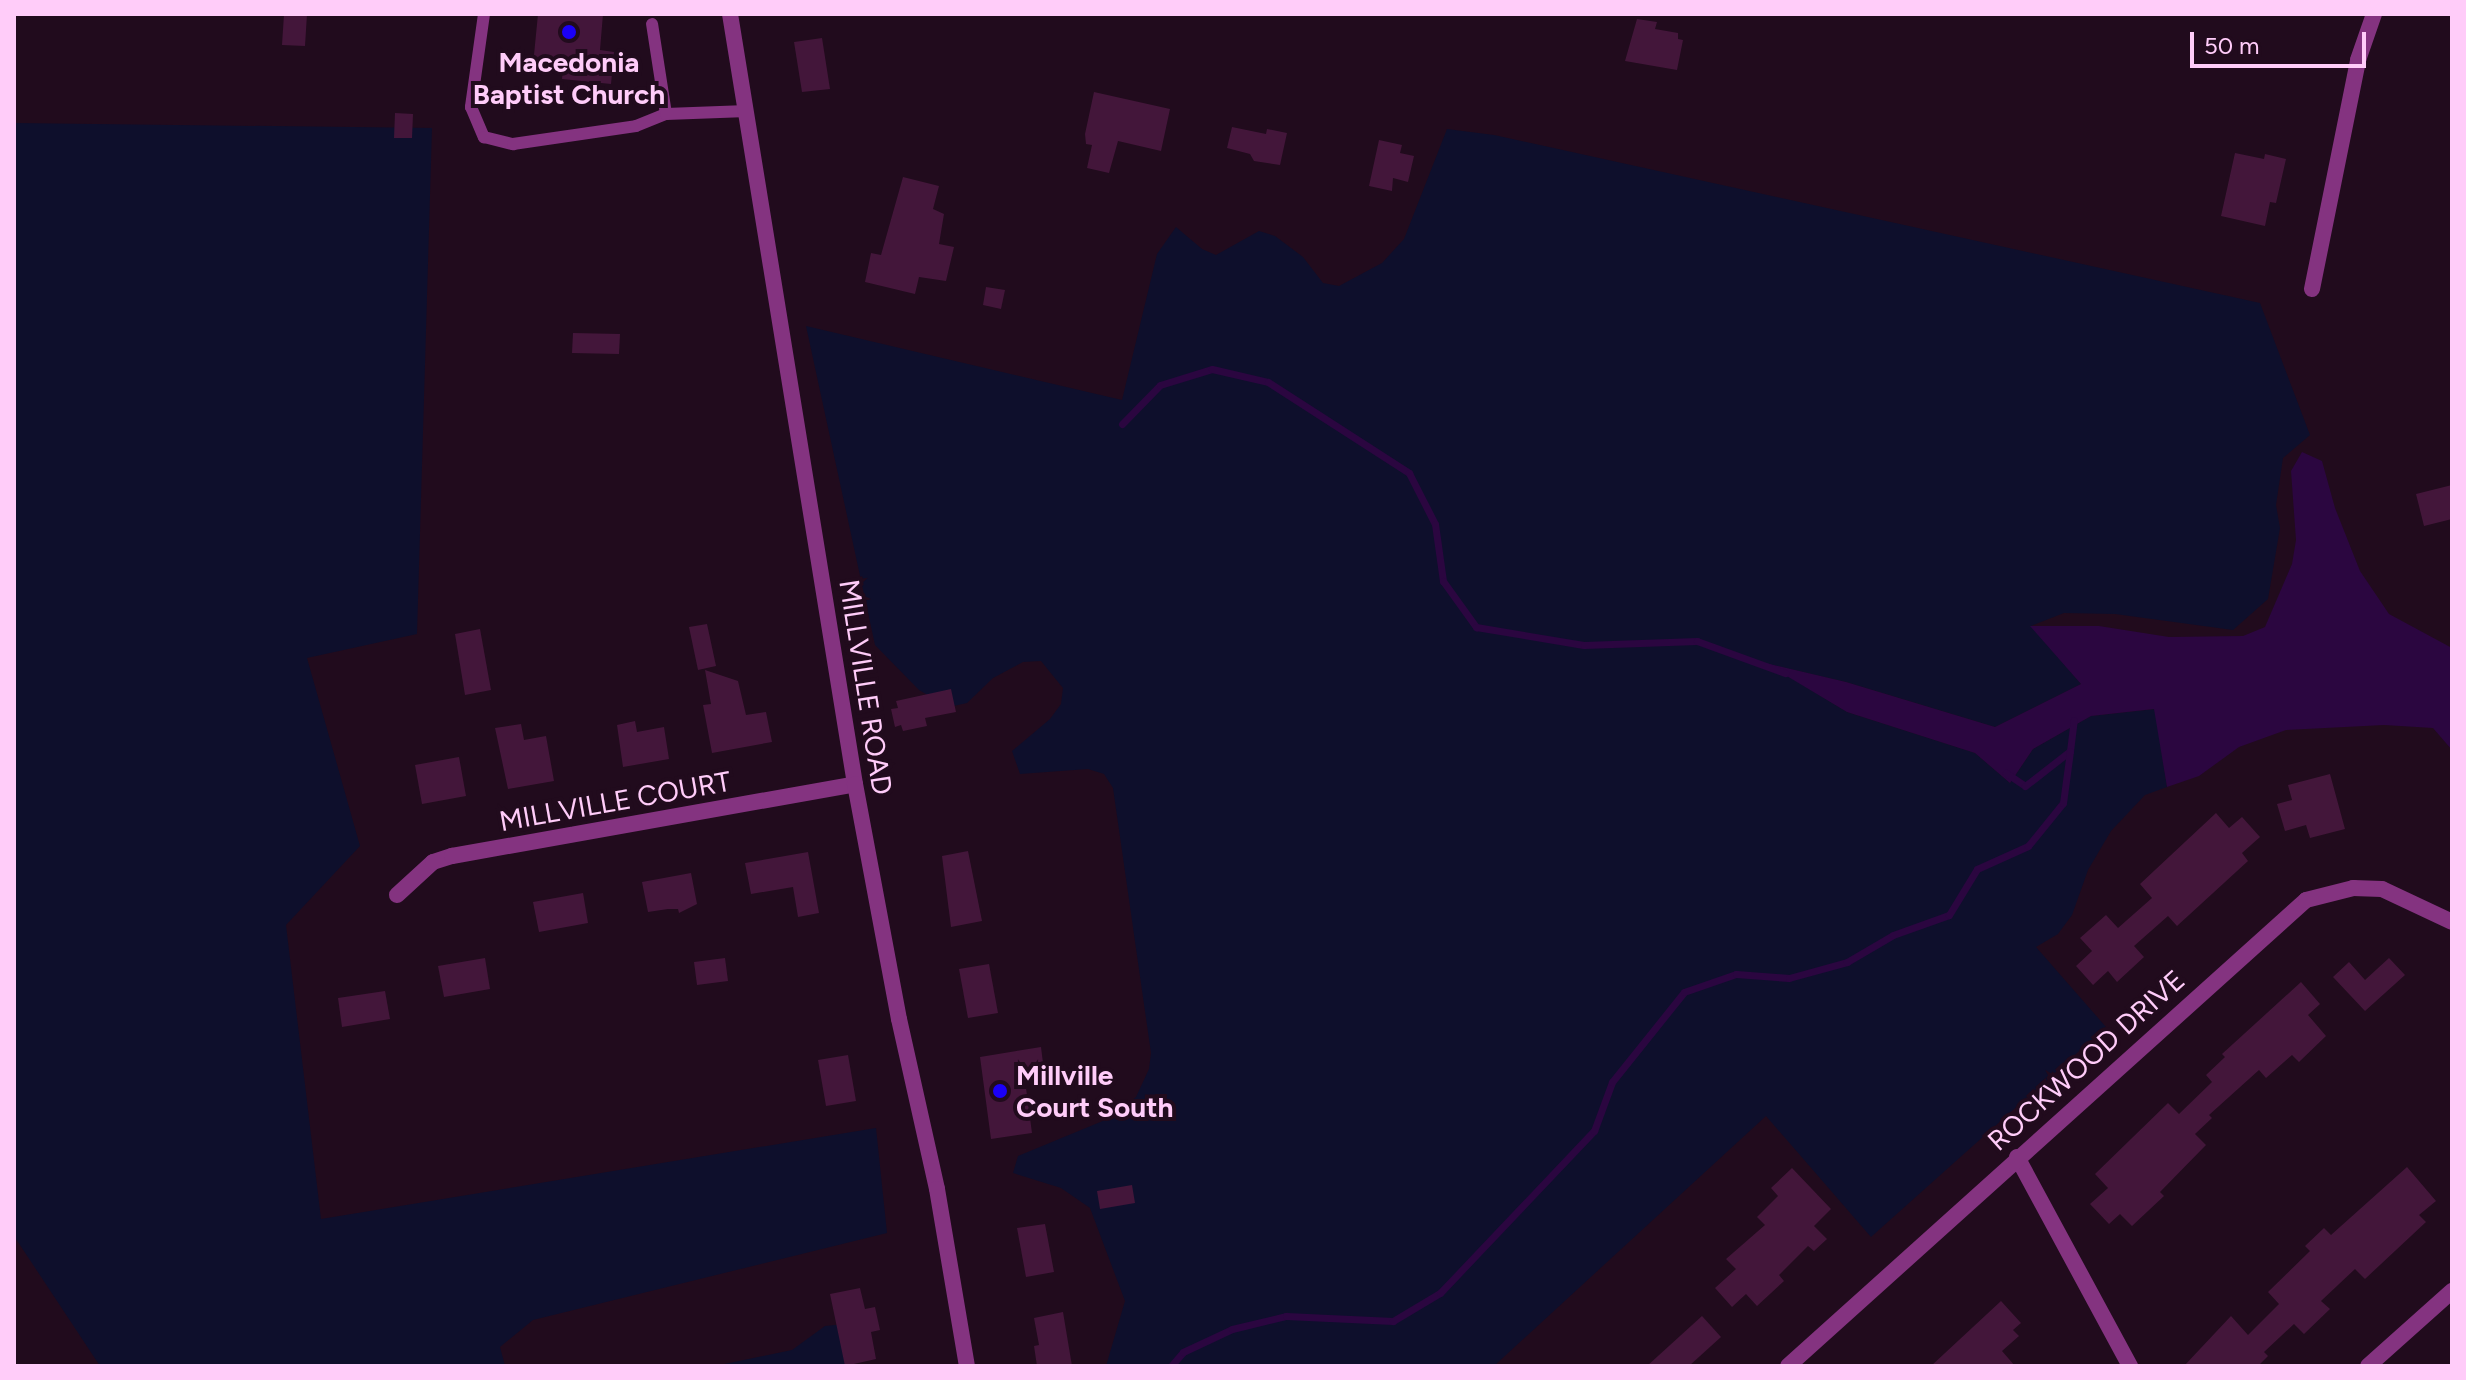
<!DOCTYPE html>
<style>
body{margin:0}
#map{position:relative;width:2466px;height:1380px;overflow:hidden;background:#210b1d;font-family:Figtree,sans-serif}
div>[style]{position:absolute}
[style*='--x']{left:calc(var(--x)*1px);top:calc(var(--y)*1px);width:calc(var(--w)*1px);rotate:calc(var(--a)*1deg)}
.green>*{inset:0;background:#0e0f2c}
.water>*{inset:0;background:#2b0640}
.stream>*{height:7px;margin:-3.5px;padding:0 3.5px;transform-origin:3.5px;border-radius:3.5px;background:#2b0640}
.building>*{inset:0;background:#43163a}
.service>*{height:12px;margin:-6px;padding:0 6px;transform-origin:6px;border-radius:6px;background:#843380}
.minor>*{height:16px;margin:-8px;padding:0 8px;transform-origin:8px;border-radius:8px;background:#843380}
.tertiary>*{height:16px;margin:-8px;padding:0 8px;transform-origin:8px;border-radius:8px;background:#843380}
.dots>*{width:22px;height:22px;translate:-50% -50%;box-sizing:border-box;border:4px solid #210b1d;border-radius:50%}
span{translate:-50% -50%;white-space:nowrap;text-align:center;line-height:1.15;-webkit-text-stroke:8px #210b1d;paint-order:stroke}
.poi-label{font-size:28px;color:#ffccf9;font-weight:700}
.left{translate:0 -50%;text-align:left}
.street-label{font-size:28px;color:#ffccf9}
.frame{position:absolute;inset:0;border:16px solid #ffccf9;pointer-events:none}
.scale{position:absolute;left:2190px;top:32px;width:176px;height:36px;box-sizing:border-box;border:4px solid #ffccf9;border-top:0;padding-left:10px;font-size:24px;line-height:28px;white-space:nowrap;color:#ffccf9;-webkit-text-stroke:6px #210b1d;paint-order:stroke}
</style>
<div id="map">
<div class="green">
<div style="clip-path:polygon(14px 123px,432px 128px,417px 634px,307px 658px,360px 846px,286px 925px,321px 1219px,876px 1128px,887px 1233px,533px 1320px,500px 1347px,505px 1366px,100px 1366px,14px 1236px)"></div>
<div style="clip-path:polygon(1447px 129px,1494px 135px,2260px 303px,2310px 435px,2283px 458px,2276px 505px,2280px 528px,2268px 599px,2233px 630px,2115px 614px,2064px 613px,2031px 626px,2081px 684px,1995px 727px,1846px 682px,1768px 664px,1847px 712px,1975px 753px,2010px 783px,2033px 749px,2091px 716px,2155px 709px,2167px 787px,2145px 795px,2111px 831px,2088px 870px,2072px 915px,2058px 934px,2036px 947px,2106px 1027px,1871px 1237px,1766px 1116px,1494px 1366px,1106px 1366px,1125px 1301px,1090px 1208px,1061px 1188px,1013px 1173px,1018px 1156px,1110px 1118px,1136px 1097px,1149px 1069px,1151px 1053px,1113px 788px,1104px 774px,1088px 769px,1020px 774px,1012px 751px,1050px 719px,1061px 704px,1063px 688px,1041px 661px,1023px 662px,993px 678px,967px 703px,949px 707px,919px 690px,875px 645px,806px 326px,1122px 400px,1157px 254px,1176px 227px,1202px 249px,1216px 255px,1259px 231px,1275px 236px,1303px 257px,1323px 283px,1339px 286px,1382px 263px,1404px 239px)"></div>
<div style="clip-path:polygon(864px 1322px,850px 1361px,843px 1366px,715px 1366px,792px 1350px,825px 1326px)"></div>
</div>
<div class="water">
<div style="clip-path:polygon(2302px 452px,2322px 461px,2335px 508px,2360px 571px,2389px 614px,2452px 648px,2452px 750px,2433px 728px,2384px 725px,2286px 730px,2239px 747px,2199px 776px,2167px 787px,2154px 709px,2091px 716px,2033px 749px,2010px 783px,1975px 753px,1847px 712px,1765px 663px,1846px 682px,1995px 727px,2081px 684px,2030px 626px,2099px 626px,2169px 637px,2243px 636px,2265px 627px,2292px 564px,2296px 540px,2291px 471px)"></div>
</div>
<div class="stream">
<div style="--x:1122;--y:424;--w:54;--a:-45.7"></div>
<div style="--x:1160;--y:385;--w:54;--a:-17.1"></div>
<div style="--x:1212;--y:369;--w:57;--a:13.1"></div>
<div style="--x:1268;--y:382;--w:168;--a:32.8"></div>
<div style="--x:1409;--y:473;--w:57;--a:63"></div>
<div style="--x:1435;--y:524;--w:58;--a:82"></div>
<div style="--x:1443;--y:581;--w:57;--a:54.3"></div>
<div style="--x:1476;--y:627;--w:109;--a:9.5"></div>
<div style="--x:1584;--y:645;--w:113;--a:-2"></div>
<div style="--x:1697;--y:641;--w:94;--a:20"></div>
<div style="--x:2006;--y:773;--w:23;--a:34"></div>
<div style="--x:2025;--y:786;--w:57;--a:-37.9"></div>
<div style="--x:2070;--y:751;--w:31;--a:-83"></div>
<div style="--x:1171;--y:1366;--w:18;--a:-49"></div>
<div style="--x:1183;--y:1352;--w:54;--a:-25.1"></div>
<div style="--x:1232;--y:1329;--w:56;--a:-13.5"></div>
<div style="--x:1286;--y:1316;--w:107;--a:2.7"></div>
<div style="--x:1393;--y:1321;--w:55;--a:-30.8"></div>
<div style="--x:1440;--y:1293;--w:224;--a:-46.5"></div>
<div style="--x:1594;--y:1131;--w:52;--a:-69.8"></div>
<div style="--x:1612;--y:1082;--w:115;--a:-51.3"></div>
<div style="--x:1684;--y:992;--w:55;--a:-19.1"></div>
<div style="--x:1736;--y:974;--w:53;--a:4.3"></div>
<div style="--x:1789;--y:978;--w:60;--a:-15.4"></div>
<div style="--x:1847;--y:962;--w:53;--a:-30.4"></div>
<div style="--x:1893;--y:935;--w:59;--a:-19.7"></div>
<div style="--x:1949;--y:915;--w:54;--a:-58.7"></div>
<div style="--x:1977;--y:869;--w:56;--a:-24.3"></div>
<div style="--x:2028;--y:846;--w:55;--a:-50.9"></div>
<div style="--x:2063;--y:803;--w:52;--a:-82.3"></div>
</div>
<div class="building">
<div style="clip-path:polygon(284px 14px,307px 14px,305px 46px,282px 45px)"></div>
<div style="clip-path:polygon(538px 14px,603px 14px,600px 50px,614px 52px,611px 84px,562px 79px,563px 68px,533px 65px)"></div>
<div style="clip-path:polygon(1637px 19px,1657px 22px,1655px 29px,1678px 33px,1678px 39px,1683px 40px,1677px 70px,1625px 61px)"></div>
<div style="clip-path:polygon(822px 38px,830px 89px,802px 92px,794px 42px)"></div>
<div style="clip-path:polygon(1094px 92px,1170px 109px,1161px 151px,1118px 141px,1109px 173px,1087px 168px,1092px 145px,1086px 144px,1085px 134px)"></div>
<div style="clip-path:polygon(395px 113px,413px 114px,412px 138px,394px 138px)"></div>
<div style="clip-path:polygon(1232px 127px,1266px 134px,1267px 129px,1287px 133px,1280px 165px,1254px 161px,1250px 154px,1227px 148px)"></div>
<div style="clip-path:polygon(1379px 140px,1402px 145px,1400px 153px,1414px 156px,1408px 182px,1393px 178px,1392px 191px,1369px 186px)"></div>
<div style="clip-path:polygon(2235px 153px,2264px 159px,2265px 154px,2286px 159px,2276px 203px,2270px 202px,2265px 226px,2221px 216px)"></div>
<div style="clip-path:polygon(903px 177px,939px 186px,933px 209px,944px 214px,939px 244px,954px 247px,946px 281px,919px 277px,915px 294px,865px 282px,871px 253px,881px 255px)"></div>
<div style="clip-path:polygon(986px 287px,1005px 290px,1001px 309px,983px 305px)"></div>
<div style="clip-path:polygon(573px 333px,620px 334px,619px 354px,572px 353px)"></div>
<div style="clip-path:polygon(2452px 485px,2452px 519px,2424px 526px,2416px 494px)"></div>
<div style="clip-path:polygon(707px 624px,716px 666px,698px 670px,689px 627px)"></div>
<div style="clip-path:polygon(480px 629px,491px 690px,465px 695px,455px 634px)"></div>
<div style="clip-path:polygon(705px 670px,738px 681px,746px 715px,766px 712px,772px 742px,712px 753px,703px 705px,711px 704px)"></div>
<div style="clip-path:polygon(951px 689px,956px 712px,925px 718px,927px 726px,903px 731px,901px 725px,895px 727px,891px 709px,898px 708px,896px 701px)"></div>
<div style="clip-path:polygon(635px 721px,637px 732px,664px 727px,669px 759px,623px 767px,617px 725px)"></div>
<div style="clip-path:polygon(521px 724px,524px 740px,546px 736px,554px 781px,508px 789px,495px 728px)"></div>
<div style="clip-path:polygon(459px 757px,466px 796px,422px 804px,415px 765px)"></div>
<div style="clip-path:polygon(2330px 774px,2345px 829px,2310px 838px,2306px 825px,2285px 831px,2277px 804px,2292px 800px,2288px 785px)"></div>
<div style="clip-path:polygon(2216px 813px,2229px 828px,2242px 817px,2260px 837px,2242px 853px,2248px 861px,2177px 926px,2168px 916px,2134px 946px,2144px 957px,2117px 982px,2108px 971px,2093px 985px,2076px 966px,2092px 951px,2080px 938px,2106px 915px,2118px 928px,2152px 898px,2140px 884px)"></div>
<div style="clip-path:polygon(968px 851px,982px 921px,951px 927px,942px 856px)"></div>
<div style="clip-path:polygon(808px 852px,819px 913px,798px 917px,793px 887px,751px 894px,745px 863px)"></div>
<div style="clip-path:polygon(691px 873px,697px 904px,679px 913px,678px 909px,668px 909px,648px 912px,642px 882px)"></div>
<div style="clip-path:polygon(583px 893px,588px 923px,539px 932px,533px 902px)"></div>
<div style="clip-path:polygon(485px 958px,490px 989px,444px 997px,438px 966px)"></div>
<div style="clip-path:polygon(725px 958px,728px 981px,697px 985px,694px 962px)"></div>
<div style="clip-path:polygon(2389px 958px,2405px 975px,2365px 1011px,2333px 977px,2349px 962px,2365px 980px)"></div>
<div style="clip-path:polygon(989px 964px,998px 1013px,968px 1018px,959px 969px)"></div>
<div style="clip-path:polygon(2301px 982px,2320px 1004px,2308px 1015px,2326px 1036px,2299px 1062px,2292px 1055px,2266px 1078px,2259px 1070px,2209px 1115px,2212px 1118px,2195px 1134px,2206px 1145px,2160px 1192px,2164px 1196px,2132px 1226px,2120px 1214px,2109px 1224px,2090px 1204px,2108px 1188px,2095px 1174px,2168px 1103px,2179px 1114px,2212px 1082px,2206px 1075px,2225px 1057px,2222px 1054px)"></div>
<div style="clip-path:polygon(385px 991px,390px 1019px,342px 1027px,338px 998px)"></div>
<div style="clip-path:polygon(1041px 1047px,1044px 1071px,1024px 1073px,1032px 1133px,991px 1139px,980px 1057px)"></div>
<div style="clip-path:polygon(848px 1055px,856px 1101px,826px 1106px,818px 1060px)"></div>
<div style="clip-path:polygon(2407px 1167px,2436px 1201px,2419px 1215px,2426px 1222px,2365px 1279px,2355px 1269px,2321px 1301px,2330px 1309px,2304px 1334px,2294px 1324px,2264px 1352px,2268px 1356px,2258px 1366px,2184px 1366px,2231px 1316px,2248px 1335px,2279px 1304px,2268px 1292px,2310px 1251px,2305px 1246px,2324px 1228px,2331px 1235px)"></div>
<div style="clip-path:polygon(1792px 1168px,1831px 1209px,1814px 1226px,1827px 1239px,1814px 1251px,1808px 1246px,1779px 1275px,1784px 1281px,1757px 1306px,1746px 1294px,1732px 1307px,1715px 1288px,1736px 1269px,1726px 1259px,1765px 1225px,1757px 1217px,1778px 1196px,1771px 1188px)"></div>
<div style="clip-path:polygon(1132px 1185px,1135px 1203px,1100px 1209px,1097px 1191px)"></div>
<div style="clip-path:polygon(1045px 1224px,1054px 1272px,1026px 1277px,1017px 1228px)"></div>
<div style="clip-path:polygon(860px 1288px,865px 1309px,875px 1307px,880px 1330px,871px 1332px,876px 1359px,845px 1366px,830px 1294px)"></div>
<div style="clip-path:polygon(2001px 1301px,2021px 1323px,2013px 1330px,2019px 1336px,2002px 1351px,2015px 1366px,1931px 1366px)"></div>
<div style="clip-path:polygon(1063px 1312px,1072px 1366px,1037px 1366px,1034px 1346px,1039px 1345px,1034px 1318px)"></div>
<div style="clip-path:polygon(1702px 1316px,1721px 1337px,1689px 1366px,1647px 1366px)"></div>
</div>
<div class="service">
<div style="--x:484;--y:14;--w:94;--a:98"></div>
<div style="--x:471;--y:107;--w:33;--a:67"></div>
<div style="--x:484;--y:137;--w:30;--a:14"></div>
<div style="--x:513;--y:144;--w:124;--a:-8.3"></div>
<div style="--x:636;--y:126;--w:32;--a:-22"></div>
<div style="--x:666;--y:114;--w:91;--a:-98.8"></div>
<div style="--x:666;--y:114;--w:81;--a:-2.1"></div>
</div>
<div class="minor">
<div style="--x:2312;--y:289;--w:234;--a:-78.6"></div>
<div style="--x:2358;--y:60;--w:49;--a:-70.8"></div>
<div style="--x:397;--y:895;--w:49;--a:-42.5"></div>
<div style="--x:433;--y:862;--w:20;--a:-18"></div>
<div style="--x:452;--y:856;--w:409;--a:-10.1"></div>
<div style="--x:2017;--y:1157;--w:238;--a:61.6"></div>
<div style="--x:1788;--y:1366;--w:697;--a:-41.97"></div>
<div style="--x:2306;--y:900;--w:49;--a:-14.3"></div>
<div style="--x:2353;--y:888;--w:29;--a:2"></div>
<div style="--x:2382;--y:889;--w:77;--a:25.2"></div>
<div style="--x:2368;--y:1366;--w:113;--a:-41.8"></div>
</div>
<div class="tertiary">
<div style="--x:730;--y:14;--w:780;--a:80.78"></div>
<div style="--x:855;--y:784;--w:239;--a:79.4"></div>
<div style="--x:899;--y:1019;--w:174;--a:77.4"></div>
<div style="--x:937;--y:1189;--w:180;--a:80.4"></div>
</div>
<div class="dots">
<div style="left:569px;top:32px;background:#1b00f7"></div>
<div style="left:1000px;top:1091px;background:#1b00f7"></div>
</div>
<div class="poi-label">
<span style="left:569px;top:78px">Macedonia<br>Baptist Church</span>
<span class="left" style="left:1016px;top:1091px">Millville<br>Court South</span>
</div>
<div class="street-label">
<span style="left:866px;top:687px;rotate:81deg">MILLVILLE ROAD</span>
<span style="left:615px;top:801px;rotate:-10deg">MILLVILLE COURT</span>
<span style="left:2086px;top:1060px;rotate:-42deg">ROCKWOOD DRIVE</span>
</div>
<div class="frame"></div>
<div class="scale">50 m</div>
</div>
